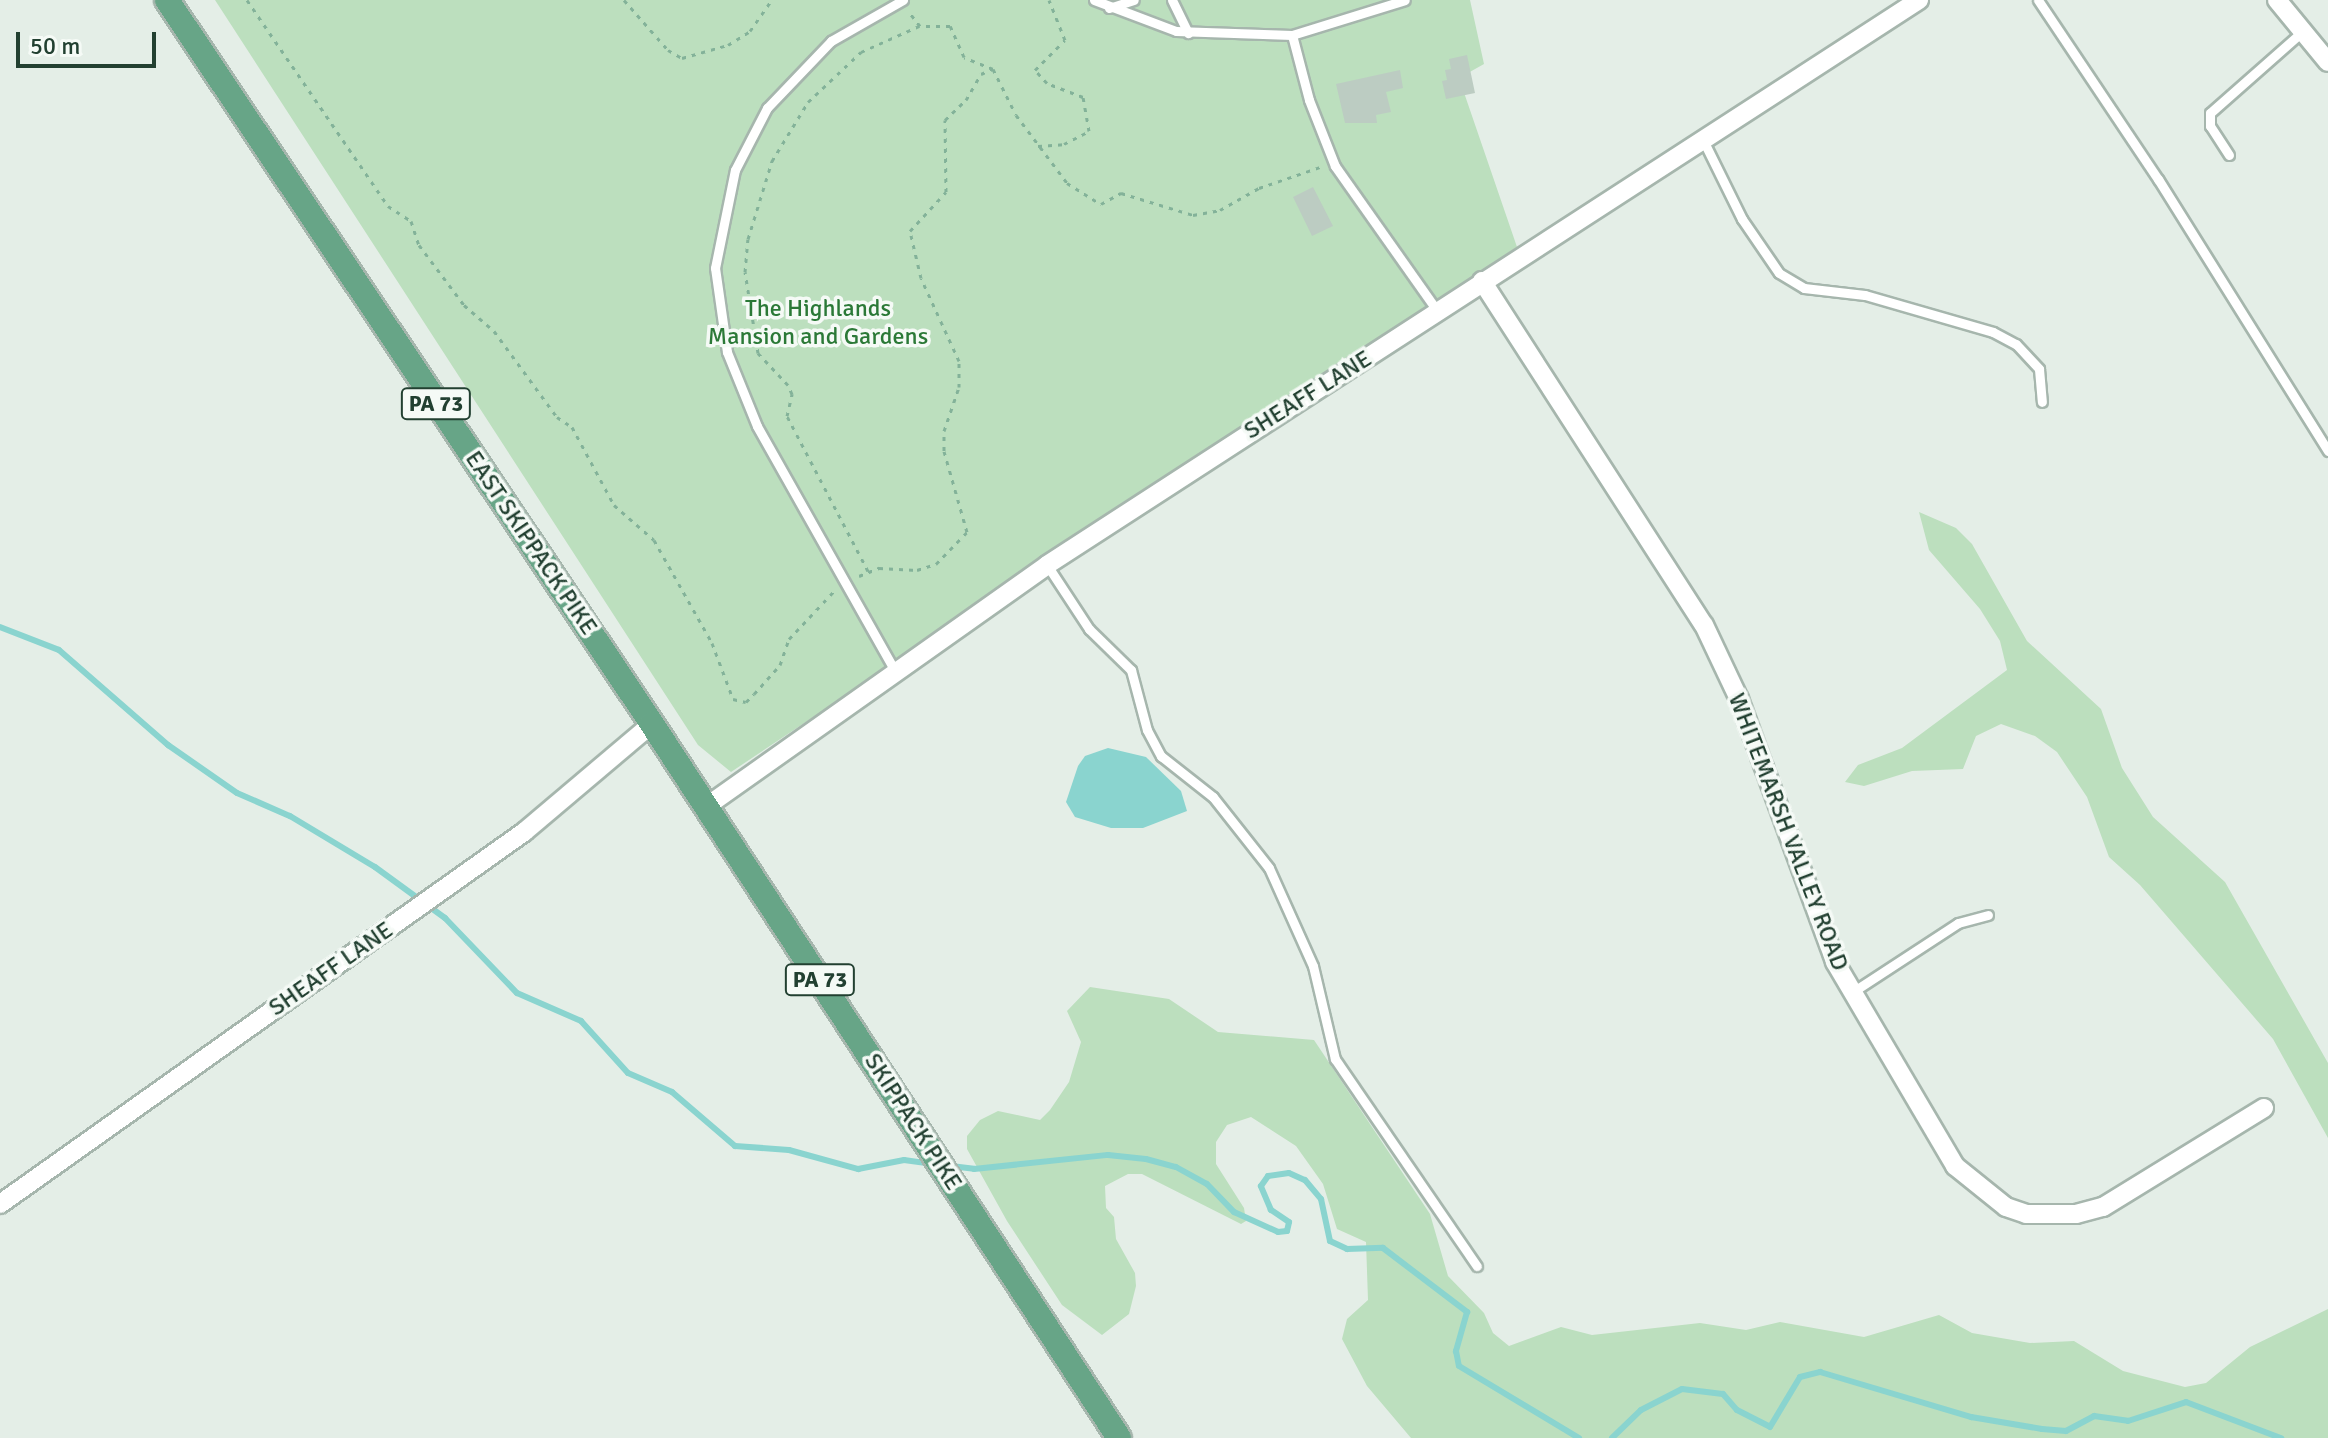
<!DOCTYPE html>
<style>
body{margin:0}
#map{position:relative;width:2328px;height:1438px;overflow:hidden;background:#e4eee7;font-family:Signika,sans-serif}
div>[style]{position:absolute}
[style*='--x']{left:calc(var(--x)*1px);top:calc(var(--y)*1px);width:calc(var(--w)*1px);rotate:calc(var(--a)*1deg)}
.green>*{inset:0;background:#bcdfbe}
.water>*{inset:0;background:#8ad4cf}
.stream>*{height:6px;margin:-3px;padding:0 3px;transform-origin:3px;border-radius:3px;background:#8ad4cf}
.building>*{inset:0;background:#bcccc2}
.path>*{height:3px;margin-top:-1.5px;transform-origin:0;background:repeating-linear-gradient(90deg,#83b299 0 4px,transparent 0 10px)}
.roads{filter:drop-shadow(2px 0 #a6b6ad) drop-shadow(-2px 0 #a6b6ad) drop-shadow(0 2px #a6b6ad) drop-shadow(0 -2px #a6b6ad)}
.lane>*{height:9px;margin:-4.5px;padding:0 4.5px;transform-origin:4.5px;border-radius:4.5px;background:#fff}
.street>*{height:18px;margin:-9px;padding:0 9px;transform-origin:9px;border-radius:9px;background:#fff}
.primary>*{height:24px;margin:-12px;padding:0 12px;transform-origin:12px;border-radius:12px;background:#67a587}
span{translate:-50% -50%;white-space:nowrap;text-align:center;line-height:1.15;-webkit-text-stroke:7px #f5faf6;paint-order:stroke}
.shield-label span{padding:2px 6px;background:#f5faf6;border:2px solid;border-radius:6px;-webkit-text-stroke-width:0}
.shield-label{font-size:22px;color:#224031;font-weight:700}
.park-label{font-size:24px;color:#2b7937}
.street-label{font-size:24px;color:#224031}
.scale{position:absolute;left:16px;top:32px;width:140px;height:36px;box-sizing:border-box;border:4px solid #224031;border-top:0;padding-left:10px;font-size:24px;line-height:28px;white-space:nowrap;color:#224031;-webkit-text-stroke:6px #f5faf6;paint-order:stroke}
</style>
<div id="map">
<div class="green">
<div style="clip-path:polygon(215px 0,1470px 0,1484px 64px,1459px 78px,1517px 247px,731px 772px,698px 745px)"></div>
<div style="clip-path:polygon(1919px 512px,1956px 528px,1972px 544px,2027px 641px,2101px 709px,2122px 768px,2153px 817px,2225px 882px,2328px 1063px,2328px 1138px,2273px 1039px,2140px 885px,2109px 857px,2087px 797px,2057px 752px,2035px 736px,2001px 724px,1976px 736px,1963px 769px,1912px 771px,1864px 786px,1845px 782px,1858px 765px,1902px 748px,2007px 670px,2000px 641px,1980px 609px,1929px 550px)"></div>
<div style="clip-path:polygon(1090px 987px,1169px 999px,1218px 1032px,1314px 1040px,1430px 1214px,1448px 1276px,1484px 1313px,1493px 1333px,1509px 1346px,1561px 1327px,1592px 1335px,1700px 1323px,1746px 1330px,1780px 1322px,1864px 1337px,1939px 1315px,1972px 1333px,2030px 1343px,2074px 1341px,2123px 1371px,2185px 1387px,2206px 1383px,2250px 1347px,2328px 1309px,2328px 1438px,1411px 1438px,1367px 1386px,1342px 1339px,1347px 1319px,1368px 1300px,1366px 1242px,1337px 1229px,1323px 1184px,1296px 1146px,1251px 1117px,1227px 1125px,1216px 1142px,1216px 1164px,1244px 1208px,1246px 1221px,1241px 1224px,1142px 1174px,1128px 1174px,1105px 1186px,1106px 1208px,1114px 1217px,1116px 1239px,1135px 1273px,1136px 1286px,1129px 1314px,1102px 1335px,1062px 1305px,1007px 1221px,967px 1149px,967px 1136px,980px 1120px,998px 1111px,1040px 1120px,1050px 1110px,1069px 1082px,1081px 1042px,1067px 1011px)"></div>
</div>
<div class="water">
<div style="clip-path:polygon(1108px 748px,1146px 757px,1181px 791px,1187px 811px,1143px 828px,1111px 828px,1075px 817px,1066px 802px,1078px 766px,1085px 756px)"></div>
</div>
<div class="stream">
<div style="--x:0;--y:627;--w:63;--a:21.3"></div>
<div style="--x:59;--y:650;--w:145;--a:41.1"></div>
<div style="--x:168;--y:745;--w:84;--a:34.8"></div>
<div style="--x:237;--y:793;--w:58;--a:23.5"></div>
<div style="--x:290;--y:816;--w:99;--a:31"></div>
<div style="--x:375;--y:867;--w:87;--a:36.1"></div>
<div style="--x:445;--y:918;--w:104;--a:46.2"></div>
<div style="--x:517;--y:993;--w:70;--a:23.6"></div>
<div style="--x:581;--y:1021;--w:70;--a:47.9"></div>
<div style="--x:628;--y:1073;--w:48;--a:23.4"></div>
<div style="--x:672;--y:1092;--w:83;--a:40.6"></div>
<div style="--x:735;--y:1146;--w:54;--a:4.2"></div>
<div style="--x:789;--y:1150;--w:72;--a:15.4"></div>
<div style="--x:858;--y:1169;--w:47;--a:-11.1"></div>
<div style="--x:904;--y:1160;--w:28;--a:8"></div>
<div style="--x:951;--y:1166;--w:23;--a:7"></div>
<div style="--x:974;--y:1169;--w:135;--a:-6"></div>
<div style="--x:1108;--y:1155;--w:38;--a:6"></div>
<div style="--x:1146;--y:1159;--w:31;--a:15"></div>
<div style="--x:1176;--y:1167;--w:35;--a:29"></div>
<div style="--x:1207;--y:1184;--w:39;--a:46"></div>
<div style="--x:1234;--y:1212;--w:48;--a:24.4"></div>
<div style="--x:1278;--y:1232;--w:9;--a:-6"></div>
<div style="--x:1287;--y:1231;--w:9;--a:-77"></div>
<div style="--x:1289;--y:1222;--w:22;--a:-146"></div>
<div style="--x:1271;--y:1210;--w:26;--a:-113"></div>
<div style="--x:1261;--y:1186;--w:12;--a:-55"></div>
<div style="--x:1268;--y:1176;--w:21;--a:-8"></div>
<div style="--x:1289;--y:1173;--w:17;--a:24"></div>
<div style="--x:1305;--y:1180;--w:25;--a:50"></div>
<div style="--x:1321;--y:1199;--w:43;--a:77.9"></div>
<div style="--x:1330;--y:1241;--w:19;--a:25"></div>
<div style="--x:1347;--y:1249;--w:36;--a:-2"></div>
<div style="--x:1383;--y:1248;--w:106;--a:37.3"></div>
<div style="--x:1467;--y:1312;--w:41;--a:105.8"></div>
<div style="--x:1456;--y:1351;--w:15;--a:79"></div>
<div style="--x:1459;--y:1366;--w:140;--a:31"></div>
<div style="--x:1612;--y:1438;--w:40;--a:-44"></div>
<div style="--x:1641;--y:1410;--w:46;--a:-27.1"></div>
<div style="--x:1682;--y:1389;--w:41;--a:7"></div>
<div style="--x:1723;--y:1394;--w:21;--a:49"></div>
<div style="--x:1737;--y:1410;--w:37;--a:27"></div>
<div style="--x:1770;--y:1427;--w:58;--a:-59"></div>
<div style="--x:1800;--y:1377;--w:21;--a:-14"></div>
<div style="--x:1820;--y:1372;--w:158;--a:16.6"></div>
<div style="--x:1971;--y:1417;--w:72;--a:9.6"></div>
<div style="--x:2042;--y:1429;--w:24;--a:5"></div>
<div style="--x:2066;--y:1431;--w:32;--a:-28"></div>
<div style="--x:2094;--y:1416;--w:34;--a:8"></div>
<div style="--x:2128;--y:1421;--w:61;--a:-18.1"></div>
<div style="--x:2186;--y:1402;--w:102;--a:20.8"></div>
</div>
<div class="building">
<div style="clip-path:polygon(1467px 55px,1475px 93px,1446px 99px,1442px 81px,1447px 80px,1445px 70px,1451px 69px,1449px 59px)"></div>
<div style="clip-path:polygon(1400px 70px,1403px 88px,1386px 92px,1391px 112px,1376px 115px,1377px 123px,1345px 123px,1336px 84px)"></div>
<div style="clip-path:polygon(1313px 187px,1333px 226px,1312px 236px,1293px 197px)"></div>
</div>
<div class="path">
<div style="--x:247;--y:0;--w:250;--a:55.6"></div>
<div style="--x:388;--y:206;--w:27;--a:33"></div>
<div style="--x:411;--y:221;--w:25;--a:72"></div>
<div style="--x:419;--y:245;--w:75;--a:53.1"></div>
<div style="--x:464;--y:305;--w:40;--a:41"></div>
<div style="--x:494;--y:331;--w:107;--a:53.8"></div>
<div style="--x:557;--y:417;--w:18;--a:34"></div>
<div style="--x:572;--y:427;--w:89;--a:61.7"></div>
<div style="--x:614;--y:505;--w:53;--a:41.2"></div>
<div style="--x:654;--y:540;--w:118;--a:60.6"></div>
<div style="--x:712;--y:643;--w:60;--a:69.4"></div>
<div style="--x:733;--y:699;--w:13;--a:13"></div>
<div style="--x:746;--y:702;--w:11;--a:-45"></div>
<div style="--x:754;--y:694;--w:39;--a:-48"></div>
<div style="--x:780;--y:665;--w:28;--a:-71"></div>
<div style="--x:789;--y:639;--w:67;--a:-46.8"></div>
<div style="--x:624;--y:0;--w:67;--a:48.7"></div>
<div style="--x:668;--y:50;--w:16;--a:30"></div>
<div style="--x:682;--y:58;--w:48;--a:-15.8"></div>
<div style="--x:728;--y:45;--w:26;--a:-32"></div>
<div style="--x:750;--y:31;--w:38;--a:-55"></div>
<div style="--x:993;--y:69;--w:51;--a:63.4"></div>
<div style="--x:1016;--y:115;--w:85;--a:53.1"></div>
<div style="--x:1067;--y:183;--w:40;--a:32"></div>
<div style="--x:1101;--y:204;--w:23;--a:-29"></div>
<div style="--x:1121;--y:193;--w:75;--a:17"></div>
<div style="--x:1193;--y:215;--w:27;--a:-10"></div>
<div style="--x:1220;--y:210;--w:45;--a:-29.4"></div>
<div style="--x:1259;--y:188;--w:65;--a:-19"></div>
<div style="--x:1038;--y:146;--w:26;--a:-4"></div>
<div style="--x:1064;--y:144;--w:28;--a:-27"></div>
<div style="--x:1089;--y:131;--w:35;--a:-100"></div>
<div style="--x:1083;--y:97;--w:39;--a:-159"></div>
<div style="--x:1047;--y:83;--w:18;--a:-133"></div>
<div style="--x:1035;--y:70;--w:42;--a:-45"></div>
<div style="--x:1065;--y:40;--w:43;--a:-111.8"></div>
<div style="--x:868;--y:571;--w:175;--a:-117.6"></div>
<div style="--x:787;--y:416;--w:23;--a:-77"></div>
<div style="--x:792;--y:394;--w:10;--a:-114"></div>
<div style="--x:788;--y:385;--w:44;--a:-133.2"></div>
<div style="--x:758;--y:353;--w:82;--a:-99.1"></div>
<div style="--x:745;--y:272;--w:33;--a:-85"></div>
<div style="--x:748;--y:239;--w:82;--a:-72.9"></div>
<div style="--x:772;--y:161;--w:69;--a:-58.6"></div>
<div style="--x:808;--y:102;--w:73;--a:-43.3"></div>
<div style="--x:861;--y:52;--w:64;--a:-24.1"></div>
<div style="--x:859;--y:576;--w:22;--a:-22"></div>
<div style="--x:879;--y:568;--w:38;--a:3"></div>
<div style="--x:917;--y:570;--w:20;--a:-18"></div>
<div style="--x:936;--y:564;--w:45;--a:-45.9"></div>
<div style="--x:967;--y:532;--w:84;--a:-105.9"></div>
<div style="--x:944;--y:451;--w:20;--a:-90"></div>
<div style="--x:944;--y:431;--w:46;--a:-71.2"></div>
<div style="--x:959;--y:387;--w:26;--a:-90"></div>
<div style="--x:959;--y:361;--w:91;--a:-114.6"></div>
<div style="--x:921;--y:278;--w:48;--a:-103.2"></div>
<div style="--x:910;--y:231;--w:53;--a:-47.3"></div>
<div style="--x:946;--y:192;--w:72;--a:-90.8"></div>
<div style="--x:945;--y:120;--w:29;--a:-44"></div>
<div style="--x:966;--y:100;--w:30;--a:-60"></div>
<div style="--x:981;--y:74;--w:13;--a:-23"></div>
<div style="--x:993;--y:69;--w:31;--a:-158"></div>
<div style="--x:964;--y:57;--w:34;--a:-114"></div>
<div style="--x:950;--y:26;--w:30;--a:180"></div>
<div style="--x:920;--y:26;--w:18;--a:-128"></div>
</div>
<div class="roads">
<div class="lane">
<div style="--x:1094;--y:0;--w:88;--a:20.7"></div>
<div style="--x:1176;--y:31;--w:116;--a:2"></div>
<div style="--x:1292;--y:35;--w:67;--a:75.3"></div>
<div style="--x:1309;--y:100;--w:71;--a:68.5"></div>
<div style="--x:1335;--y:166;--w:179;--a:54.8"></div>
<div style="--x:1172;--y:0;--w:37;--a:64"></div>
<div style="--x:2038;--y:0;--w:216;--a:56.2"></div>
<div style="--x:2158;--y:179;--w:321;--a:58"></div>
<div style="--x:1109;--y:8;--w:26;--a:-18"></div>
<div style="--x:1292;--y:35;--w:118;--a:-17.2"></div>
<div style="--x:1703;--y:140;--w:88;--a:63.7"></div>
<div style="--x:1742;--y:219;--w:65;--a:55.6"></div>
<div style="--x:1779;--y:273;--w:29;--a:31"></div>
<div style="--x:1804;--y:288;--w:61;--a:6.5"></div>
<div style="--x:1865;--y:295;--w:133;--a:16.1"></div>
<div style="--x:1993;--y:332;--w:26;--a:28"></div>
<div style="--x:2016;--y:344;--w:34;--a:47"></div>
<div style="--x:2039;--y:369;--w:33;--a:85"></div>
<div style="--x:2229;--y:155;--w:35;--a:-123"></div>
<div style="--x:2210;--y:126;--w:13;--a:-90"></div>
<div style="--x:2210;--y:113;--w:123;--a:-41.4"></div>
<div style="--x:1047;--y:565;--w:77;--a:56.7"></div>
<div style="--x:1089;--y:629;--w:59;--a:44.3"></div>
<div style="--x:1131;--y:670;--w:62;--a:75.1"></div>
<div style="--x:1147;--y:730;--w:30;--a:62"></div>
<div style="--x:1161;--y:756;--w:66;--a:38.3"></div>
<div style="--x:1213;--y:797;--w:90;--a:51.7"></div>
<div style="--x:1269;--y:868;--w:107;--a:65.8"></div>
<div style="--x:1313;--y:966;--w:96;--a:76.7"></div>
<div style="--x:1335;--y:1059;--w:251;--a:55.6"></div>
<div style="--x:895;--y:671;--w:281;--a:-119.4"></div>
<div style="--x:757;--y:426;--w:80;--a:-112.1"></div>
<div style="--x:727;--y:352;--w:85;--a:-98.1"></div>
<div style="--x:715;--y:268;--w:100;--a:-78.5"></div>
<div style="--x:735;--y:170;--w:70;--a:-62.7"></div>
<div style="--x:767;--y:108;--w:93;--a:-46.3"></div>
<div style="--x:831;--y:41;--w:83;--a:-29.7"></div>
<div style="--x:1851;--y:993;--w:128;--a:-33.2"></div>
<div style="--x:1958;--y:923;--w:31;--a:-15"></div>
</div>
<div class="street">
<div style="--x:2277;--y:0;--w:80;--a:50.6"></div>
<div style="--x:1482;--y:281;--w:409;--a:57.2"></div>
<div style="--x:1704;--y:625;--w:82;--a:64.7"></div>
<div style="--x:1739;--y:699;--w:280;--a:69.9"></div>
<div style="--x:1835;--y:962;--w:237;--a:59.5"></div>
<div style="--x:1955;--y:1166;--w:65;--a:38.8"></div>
<div style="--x:2006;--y:1207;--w:21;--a:19"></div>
<div style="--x:2026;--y:1214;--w:50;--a:0"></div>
<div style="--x:2076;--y:1214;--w:28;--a:-15"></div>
<div style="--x:2103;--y:1207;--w:189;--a:-31.6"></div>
<div style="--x:707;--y:806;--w:417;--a:-35.3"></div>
<div style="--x:1047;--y:565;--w:1039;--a:-32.94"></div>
<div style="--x:0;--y:1204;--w:643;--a:-35.37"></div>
<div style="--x:524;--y:832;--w:167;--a:-40.2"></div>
</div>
<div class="primary">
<div style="--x:167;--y:0;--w:871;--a:56.18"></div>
<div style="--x:652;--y:724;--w:853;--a:56.81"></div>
</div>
</div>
<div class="shield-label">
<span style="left:436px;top:404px">PA 73</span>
<span style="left:820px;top:980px">PA 73</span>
</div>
<div class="park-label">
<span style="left:818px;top:323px">The Highlands<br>Mansion and Gardens</span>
</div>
<div class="street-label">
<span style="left:1308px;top:395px;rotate:-32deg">SHEAFF LANE</span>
<span style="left:531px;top:543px;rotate:56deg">EAST SKIPPACK PIKE</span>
<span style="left:1788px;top:832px;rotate:69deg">WHITEMARSH VALLEY ROAD</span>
<span style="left:331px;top:969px;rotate:-35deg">SHEAFF LANE</span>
<span style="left:913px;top:1122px;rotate:57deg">SKIPPACK PIKE</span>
</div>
<div class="scale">50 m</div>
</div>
